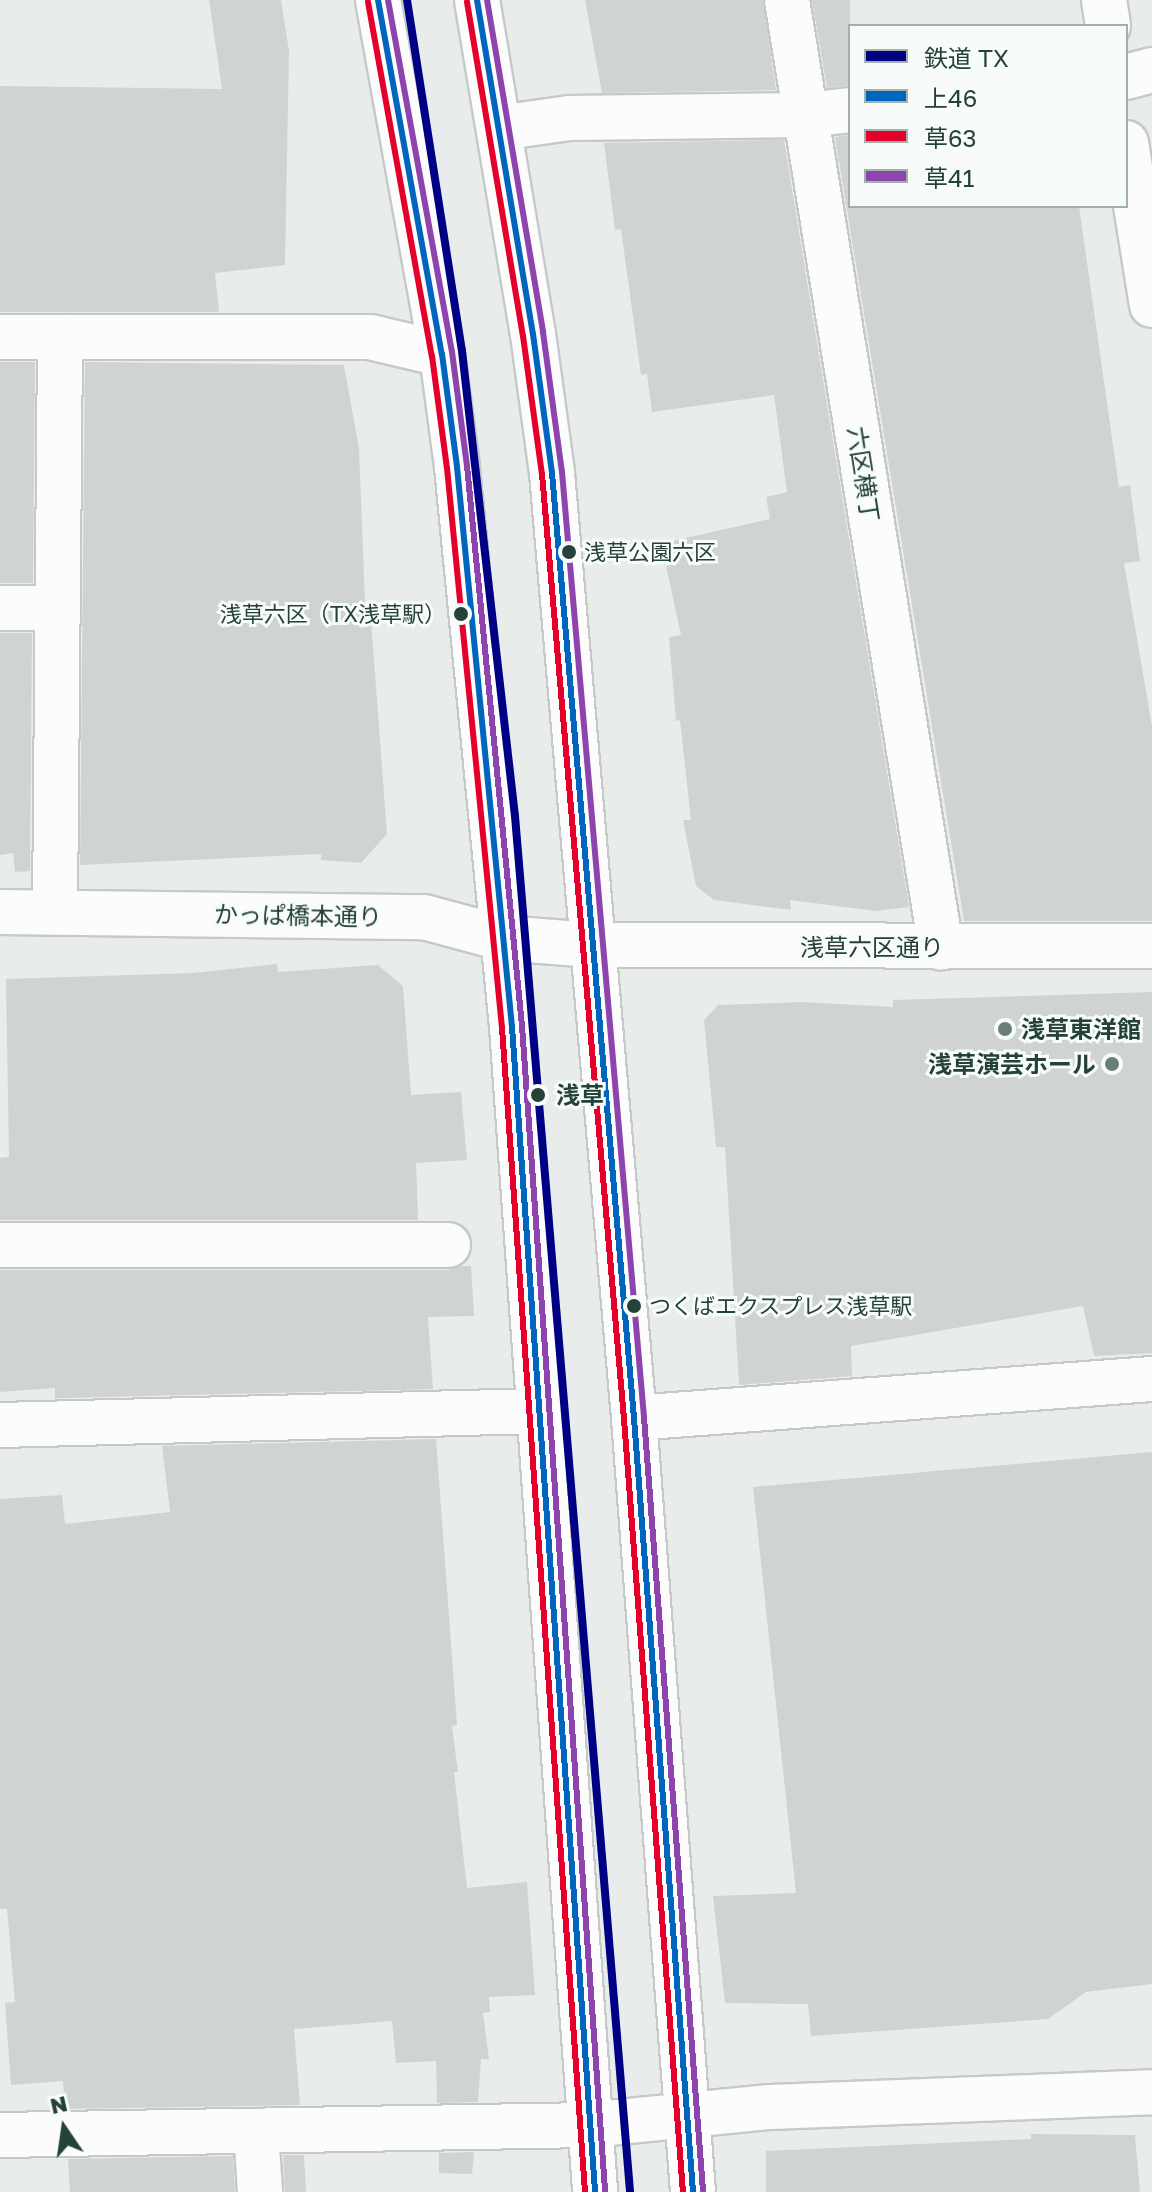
<!DOCTYPE html>
<meta charset="utf-8">
<style>
body{margin:0}
#map{position:relative;width:1152px;height:2192px;overflow:hidden;background:#e8edeb;font-family:"Golos Text","Noto Sans JP",sans-serif}
div>[style]{position:absolute}
[style*='--x']{left:calc(var(--x)*1px);top:calc(var(--y)*1px);width:calc(var(--w)*1px);rotate:calc(var(--a)*1deg)}
.building>*{inset:0;background:#cfd4d2}
.roads{filter:drop-shadow(2px 0 #c5cac8) drop-shadow(-2px 0 #c5cac8) drop-shadow(0 2px #c5cac8) drop-shadow(0 -2px #c5cac8)}
.street>*{height:44px;margin:-22px;padding:0 22px;transform-origin:22px;border-radius:22px;background:#fcfcfc}
.secondary>*{height:44px;margin:-22px;padding:0 22px;transform-origin:22px;border-radius:22px;background:#fcfcfc}
.bus-1>*{height:6px;margin:-3px;padding:0 3px;transform-origin:3px;border-radius:3px;background:#0065bd}
.bus-2>*{height:6px;margin:-3px;padding:0 3px;transform-origin:3px;border-radius:3px;background:#e4002b}
.bus-3>*{height:6px;margin:-3px;padding:0 3px;transform-origin:3px;border-radius:3px;background:#8e44ad}
.rail-1>*{height:8px;margin:-4px;padding:0 4px;transform-origin:4px;border-radius:4px;background:#000084}
.dots>*{width:22px;height:22px;translate:-50% -50%;box-sizing:border-box;border:4px solid #f7fbf9;border-radius:50%}
span{translate:-50% -50%;white-space:nowrap;text-align:center;line-height:1.15;-webkit-text-stroke:6px #f7fbf9;paint-order:stroke}
.bus-label{font-size:22px;color:#24423a}
.left{translate:0 -50%;text-align:left}
.right{translate:-100% -50%;text-align:right}
.street-label{font-size:24px;color:#24423a}
.poi-label{font-size:24px;color:#24423a;font-weight:700}
.stop-label{font-size:24px;color:#24423a;font-weight:700}
.legend{position:absolute;left:848px;top:24px;width:280px;height:184px;box-sizing:border-box;background:#f7fbf9;border:2px solid #a3b1ad;margin:0;padding:10px 14px;list-style:none;font-size:24px;color:#24423a}
.legend li{display:flex;align-items:center;gap:16px;height:40px}
.legend b{width:40px;border:2px solid #a3b1ad}
.north{position:absolute;left:24px;top:2088px;width:80px;height:80px;-webkit-text-stroke:6px #f7fbf9;paint-order:stroke;rotate:347deg;font-size:22px;font-weight:700;line-height:32px;text-align:center;color:#24423a}
.north::after{content:'';display:block;margin:auto;width:28px;height:36px;background:#24423a;clip-path:polygon(50% 0,100% 100%,50% 72%,0 100%)}
</style>
<div id="map">
<div class="building">
<div style="clip-path:polygon(209px 0,281px 0,289px 51px,285px 265px,215px 273px,219px 312px,0 312px,0 86px,222px 89px)"></div>
<div style="clip-path:polygon(585px 0,763px 0,776px 90px,602px 93px)"></div>
<div style="clip-path:polygon(812px 0,850px 0,850px 85px,827px 88px)"></div>
<div style="clip-path:polygon(850px 135px,850px 206px,1079px 206px,1119px 487px,1130px 485px,1140px 561px,1124px 563px,1152px 726px,1152px 921px,964px 921px,835px 137px)"></div>
<div style="clip-path:polygon(784px 140px,909px 907px,876px 911px,790px 900px,791px 910px,714px 900px,696px 886px,683px 820px,691px 820px,680px 720px,676px 721px,669px 637px,681px 635px,666px 566px,673px 564px,668px 542px,770px 519px,766px 497px,787px 492px,774px 395px,652px 412px,647px 374px,641px 375px,621px 229px,615px 230px,604px 143px)"></div>
<div style="clip-path:polygon(0 362px,35px 362px,33px 583px,0 583px)"></div>
<div style="clip-path:polygon(85px 362px,344px 365px,359px 448px,365px 602px,370px 607px,387px 834px,361px 863px,321px 860px,321px 854px,80px 865px)"></div>
<div style="clip-path:polygon(0 633px,32px 633px,30px 871px,15px 872px,13px 853px,0 855px)"></div>
<div style="clip-path:polygon(277px 964px,278px 972px,378px 965px,403px 986px,411px 1095px,461px 1092px,467px 1160px,416px 1163px,418px 1220px,0 1220px,0 1158px,9px 1157px,6px 979px,193px 973px)"></div>
<div style="clip-path:polygon(1152px 992px,1152px 1353px,1094px 1356px,1083px 1306px,851px 1346px,852px 1376px,739px 1385px,725px 1147px,716px 1147px,704px 1020px,718px 1005px,804px 1002px,893px 1007px,893px 1000px)"></div>
<div style="clip-path:polygon(461px 1266px,471px 1266px,474px 1316px,428px 1317px,433px 1389px,65px 1398px,55px 1398px,55px 1388px,0 1392px,0 1270px,448px 1270px)"></div>
<div style="clip-path:polygon(436px 1439px,457px 1725px,452px 1726px,458px 1772px,454px 1772px,467px 1888px,527px 1882px,535px 1995px,489px 1997px,490px 2012px,483px 2013px,489px 2059px,481px 2059px,478px 2102px,437px 2103px,436px 2061px,396px 2063px,392px 2021px,294px 2029px,300px 2105px,65px 2109px,63px 2081px,11px 2085px,5px 2003px,15px 2002px,7px 1909px,0 1909px,0 1499px,62px 1495px,65px 1524px,170px 1512px,162px 1446px)"></div>
<div style="clip-path:polygon(1152px 1452px,1152px 1984px,1086px 1992px,1048px 2019px,811px 2036px,808px 2004px,725px 2003px,713px 1896px,796px 1893px,753px 1487px)"></div>
<div style="clip-path:polygon(1031px 2134px,1135px 2135px,1140px 2192px,766px 2192px,766px 2151px,1031px 2139px)"></div>
<div style="clip-path:polygon(474px 2152px,472px 2174px,439px 2173px,439px 2153px)"></div>
<div style="clip-path:polygon(283px 2155px,304px 2155px,306px 2192px,285px 2192px)"></div>
<div style="clip-path:polygon(233px 2156px,235px 2192px,70px 2192px,68px 2159px)"></div>
</div>
<div class="roads">
<div class="street">
<div style="--x:787;--y:0;--w:960;--a:80.77"></div>
<div style="--x:1104;--y:0;--w:26;--a:81"></div>
<div style="--x:1126;--y:77;--w:27;--a:-15"></div>
<div style="--x:499;--y:128;--w:71;--a:-8.1"></div>
<div style="--x:569;--y:118;--w:237;--a:-0.7"></div>
<div style="--x:806;--y:115;--w:44;--a:-6.5"></div>
<div style="--x:1126;--y:143;--w:164;--a:80.9"></div>
<div style="--x:0;--y:337;--w:370;--a:0"></div>
<div style="--x:370;--y:337;--w:74;--a:13.3"></div>
<div style="--x:0;--y:608;--w:56;--a:0"></div>
<div style="--x:0;--y:912;--w:424;--a:0.7"></div>
<div style="--x:424;--y:917;--w:81;--a:15.1"></div>
<div style="--x:502;--y:938;--w:91;--a:4.4"></div>
<div style="--x:593;--y:945;--w:559;--a:0.1"></div>
<div style="--x:55;--y:912;--w:574;--a:-89.5"></div>
<div style="--x:0;--y:1245;--w:448;--a:0"></div>
<div style="--x:634;--y:1418;--w:519;--a:-4.31"></div>
<div style="--x:0;--y:1425;--w:540;--a:-1.49"></div>
<div style="--x:256;--y:2131;--w:61;--a:86.2"></div>
<div style="--x:0;--y:2135;--w:589;--a:-0.97"></div>
<div style="--x:589;--y:2125;--w:182;--a:-5.7"></div>
<div style="--x:770;--y:2107;--w:382;--a:-2.2"></div>
</div>
<div class="secondary">
<div style="--x:378;--y:0;--w:360;--a:79.8"></div>
<div style="--x:442;--y:354;--w:114;--a:82.4"></div>
<div style="--x:457;--y:467;--w:563;--a:84.39"></div>
<div style="--x:512;--y:1027;--w:1168;--a:85.92"></div>
<div style="--x:477;--y:0;--w:339;--a:80.5"></div>
<div style="--x:533;--y:334;--w:140;--a:82.2"></div>
<div style="--x:552;--y:473;--w:949;--a:85.04"></div>
<div style="--x:634;--y:1418;--w:776;--a:85.64"></div>
</div>
</div>
<div class="bus-1">
<div style="--x:378;--y:0;--w:360;--a:79.8"></div>
<div style="--x:442;--y:354;--w:114;--a:82.4"></div>
<div style="--x:457;--y:467;--w:563;--a:84.39"></div>
<div style="--x:512;--y:1027;--w:1168;--a:85.92"></div>
<div style="--x:477;--y:0;--w:339;--a:80.5"></div>
<div style="--x:533;--y:334;--w:140;--a:82.2"></div>
<div style="--x:552;--y:473;--w:949;--a:85.04"></div>
<div style="--x:634;--y:1418;--w:776;--a:85.64"></div>
</div>
<div class="bus-2">
<div style="--x:368;--y:2;--w:360;--a:79.8"></div>
<div style="--x:432;--y:356;--w:113;--a:82.4"></div>
<div style="--x:447;--y:468;--w:563;--a:84.39"></div>
<div style="--x:502;--y:1028;--w:1167;--a:85.92"></div>
<div style="--x:467;--y:2;--w:339;--a:80.5"></div>
<div style="--x:523;--y:336;--w:139;--a:82.2"></div>
<div style="--x:542;--y:474;--w:949;--a:85.04"></div>
<div style="--x:624;--y:1419;--w:775;--a:85.64"></div>
</div>
<div class="bus-3">
<div style="--x:388;--y:0;--w:358;--a:79.7"></div>
<div style="--x:452;--y:352;--w:115;--a:82.5"></div>
<div style="--x:467;--y:466;--w:563;--a:84.39"></div>
<div style="--x:522;--y:1026;--w:1168;--a:85.92"></div>
<div style="--x:487;--y:0;--w:337;--a:80.4"></div>
<div style="--x:543;--y:332;--w:141;--a:82.3"></div>
<div style="--x:562;--y:472;--w:949;--a:85.04"></div>
<div style="--x:644;--y:1417;--w:776;--a:85.64"></div>
</div>
<div class="rail-1">
<div style="--x:407;--y:0;--w:355;--a:81.1"></div>
<div style="--x:462;--y:351;--w:468;--a:83.5"></div>
<div style="--x:515;--y:816;--w:1381;--a:85.22"></div>
</div>
<div class="dots">
<div style="left:569px;top:552px;background:#24423a"></div>
<div style="left:461px;top:614px;background:#24423a"></div>
<div style="left:1005px;top:1029px;background:#697e78"></div>
<div style="left:1112px;top:1064px;background:#697e78"></div>
<div style="left:538px;top:1095px;background:#24423a"></div>
<div style="left:634px;top:1306px;background:#24423a"></div>
</div>
<div class="bus-label">
<span class="left" style="left:584px;top:552px">浅草公園六区</span>
<span class="right" style="left:446px;top:614px">浅草六区（TX浅草駅）</span>
<span class="left" style="left:649px;top:1306px">つくばエクスプレス浅草駅</span>
</div>
<div class="street-label">
<span style="left:864px;top:474px;rotate:81deg">六区横丁</span>
<span style="left:298px;top:915px;rotate:1deg">かっぱ橋本通り</span>
<span style="left:872px;top:947px">浅草六区通り</span>
</div>
<div class="poi-label">
<span class="left" style="left:1021px;top:1029px">浅草東洋館</span>
<span class="right" style="left:1096px;top:1064px">浅草演芸ホール</span>
</div>
<div class="stop-label">
<span class="left" style="left:556px;top:1095px">浅草</span>
</div>
<ul class="legend">
<li><b style="height:10px;background:#000084"></b>鉄道 TX</li>
<li><b style="height:10px;background:#0065bd"></b>上46</li>
<li><b style="height:10px;background:#e4002b"></b>草63</li>
<li><b style="height:10px;background:#8e44ad"></b>草41</li>
</ul>
<div class="north">N</div>
</div>
